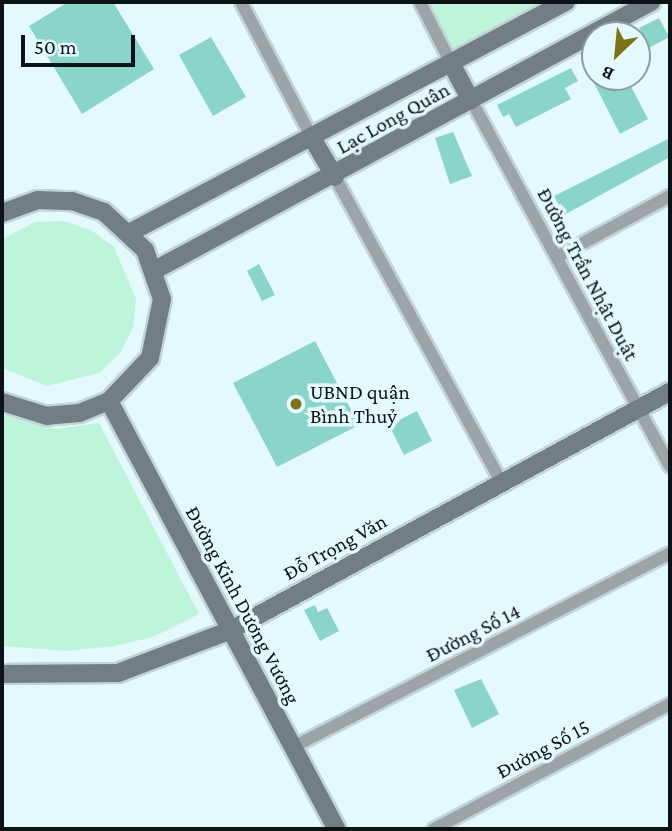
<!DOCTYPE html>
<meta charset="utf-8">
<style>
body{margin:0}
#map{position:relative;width:672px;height:831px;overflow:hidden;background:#e3f9fc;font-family:"Crimson Pro",serif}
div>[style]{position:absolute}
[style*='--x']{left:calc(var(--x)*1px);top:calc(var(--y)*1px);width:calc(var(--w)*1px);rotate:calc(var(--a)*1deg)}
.green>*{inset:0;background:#bdf4da}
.building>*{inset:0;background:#8bd4ca}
.roads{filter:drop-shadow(2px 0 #c1d4d7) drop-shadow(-2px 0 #c1d4d7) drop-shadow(0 2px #c1d4d7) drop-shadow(0 -2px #c1d4d7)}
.street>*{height:12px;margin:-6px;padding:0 6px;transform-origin:6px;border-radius:6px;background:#9ca4a8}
.secondary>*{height:18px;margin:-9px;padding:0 9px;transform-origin:9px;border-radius:9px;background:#727e83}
.dots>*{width:19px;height:19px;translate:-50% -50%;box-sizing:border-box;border:4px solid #e3f9fc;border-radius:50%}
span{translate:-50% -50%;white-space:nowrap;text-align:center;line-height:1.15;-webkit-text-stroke:7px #e3f9fc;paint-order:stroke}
.street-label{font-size:21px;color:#0c1314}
.poi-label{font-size:21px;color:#0c1314}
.left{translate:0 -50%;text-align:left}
.frame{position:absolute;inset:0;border:4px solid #0c1314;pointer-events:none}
.north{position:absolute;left:581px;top:21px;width:70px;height:70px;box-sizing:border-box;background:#e3f9fc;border:2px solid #8d9d9f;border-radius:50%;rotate:206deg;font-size:19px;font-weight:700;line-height:28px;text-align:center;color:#0c1314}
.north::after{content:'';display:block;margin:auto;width:24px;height:32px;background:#7b7417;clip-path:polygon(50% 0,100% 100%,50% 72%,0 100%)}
.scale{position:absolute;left:21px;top:35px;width:114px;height:32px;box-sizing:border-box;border:4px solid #0c1314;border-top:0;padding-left:9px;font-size:21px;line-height:24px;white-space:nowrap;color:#0c1314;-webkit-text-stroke:5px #e3f9fc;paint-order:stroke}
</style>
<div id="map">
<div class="green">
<div style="clip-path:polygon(420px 2px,566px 2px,452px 65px)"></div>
<div style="clip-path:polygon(63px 221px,91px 230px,114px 247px,136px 299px,133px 327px,120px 353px,99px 373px,47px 386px,2px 368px,2px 239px,35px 222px)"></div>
<div style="clip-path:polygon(2px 413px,56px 429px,99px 423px,199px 614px,153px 637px,114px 646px,67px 651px,2px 646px)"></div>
</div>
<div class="building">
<div style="clip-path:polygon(68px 2px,113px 2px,154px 69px,82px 114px,29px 26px)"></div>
<div style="clip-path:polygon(659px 18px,669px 37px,649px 48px,639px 28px)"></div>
<div style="clip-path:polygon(211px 37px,246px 97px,213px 116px,179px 55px)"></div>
<div style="clip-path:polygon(571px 68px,578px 81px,565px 88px,571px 99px,516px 127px,509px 114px,503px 117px,497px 105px)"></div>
<div style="clip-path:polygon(591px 77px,626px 77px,648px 119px,620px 134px)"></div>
<div style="clip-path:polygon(453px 132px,472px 176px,450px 184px,435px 138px)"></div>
<div style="clip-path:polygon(670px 138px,670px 157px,564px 215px,554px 196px)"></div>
<div style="clip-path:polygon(259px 264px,275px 295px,262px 301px,247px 271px)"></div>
<div style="clip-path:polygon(315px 341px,359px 425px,277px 467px,233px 383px)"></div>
<div style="clip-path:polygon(417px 411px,432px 441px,404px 455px,389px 425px)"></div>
<div style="clip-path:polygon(315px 605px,318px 612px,327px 608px,339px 631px,320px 641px,304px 610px)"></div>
<div style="clip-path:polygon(481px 679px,499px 714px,472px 728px,454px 690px)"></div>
</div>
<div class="roads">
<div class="street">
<div style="--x:241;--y:2;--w:153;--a:62.4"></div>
<div style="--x:420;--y:2;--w:71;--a:63.1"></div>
<div style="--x:471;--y:100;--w:417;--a:61.5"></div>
<div style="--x:335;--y:177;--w:347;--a:61.4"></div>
<div style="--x:557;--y:257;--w:128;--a:-28.4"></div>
<div style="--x:293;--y:747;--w:424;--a:-27.2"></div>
<div style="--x:434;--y:829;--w:267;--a:-27.9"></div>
</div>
<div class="secondary">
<div style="--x:452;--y:65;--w:40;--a:62"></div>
<div style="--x:312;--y:138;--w:45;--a:59.5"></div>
<div style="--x:2;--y:213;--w:38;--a:-20"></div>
<div style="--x:38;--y:200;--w:34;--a:2"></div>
<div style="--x:72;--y:201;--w:34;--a:19"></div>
<div style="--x:104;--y:212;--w:56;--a:42.8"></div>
<div style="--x:145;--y:250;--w:52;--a:70.9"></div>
<div style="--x:162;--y:299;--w:60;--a:101.5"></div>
<div style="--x:150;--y:358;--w:59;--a:133.6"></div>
<div style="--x:109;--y:401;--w:32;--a:158"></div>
<div style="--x:79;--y:413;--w:32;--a:175"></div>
<div style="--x:47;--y:416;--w:47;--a:-162.7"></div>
<div style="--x:131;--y:232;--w:492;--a:-27.9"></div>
<div style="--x:155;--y:270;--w:564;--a:-28.38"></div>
<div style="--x:109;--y:401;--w:485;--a:62"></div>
<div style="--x:2;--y:674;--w:116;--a:-0.5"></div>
<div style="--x:118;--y:673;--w:121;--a:-20.8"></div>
<div style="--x:231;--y:630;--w:499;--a:-28.5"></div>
</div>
</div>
<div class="dots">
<div style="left:296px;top:404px;background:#7b7417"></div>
</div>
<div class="street-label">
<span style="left:393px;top:118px;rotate:-29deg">Lạc Long Quân</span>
<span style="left:588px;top:274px;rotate:62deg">Đường Trần Nhật Duật</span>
<span style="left:335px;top:547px;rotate:-29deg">Đỗ Trọng Văn</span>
<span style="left:243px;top:605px;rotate:62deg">Đường Kinh Dương Vương</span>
<span style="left:473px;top:633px;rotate:-27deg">Đường Số 14</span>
<span style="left:543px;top:749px;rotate:-28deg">Đường Số 15</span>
</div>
<div class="poi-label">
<span class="left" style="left:310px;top:404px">UBND quận<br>Bình Thuỷ</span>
</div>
<div class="frame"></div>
<div class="north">B</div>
<div class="scale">50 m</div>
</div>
